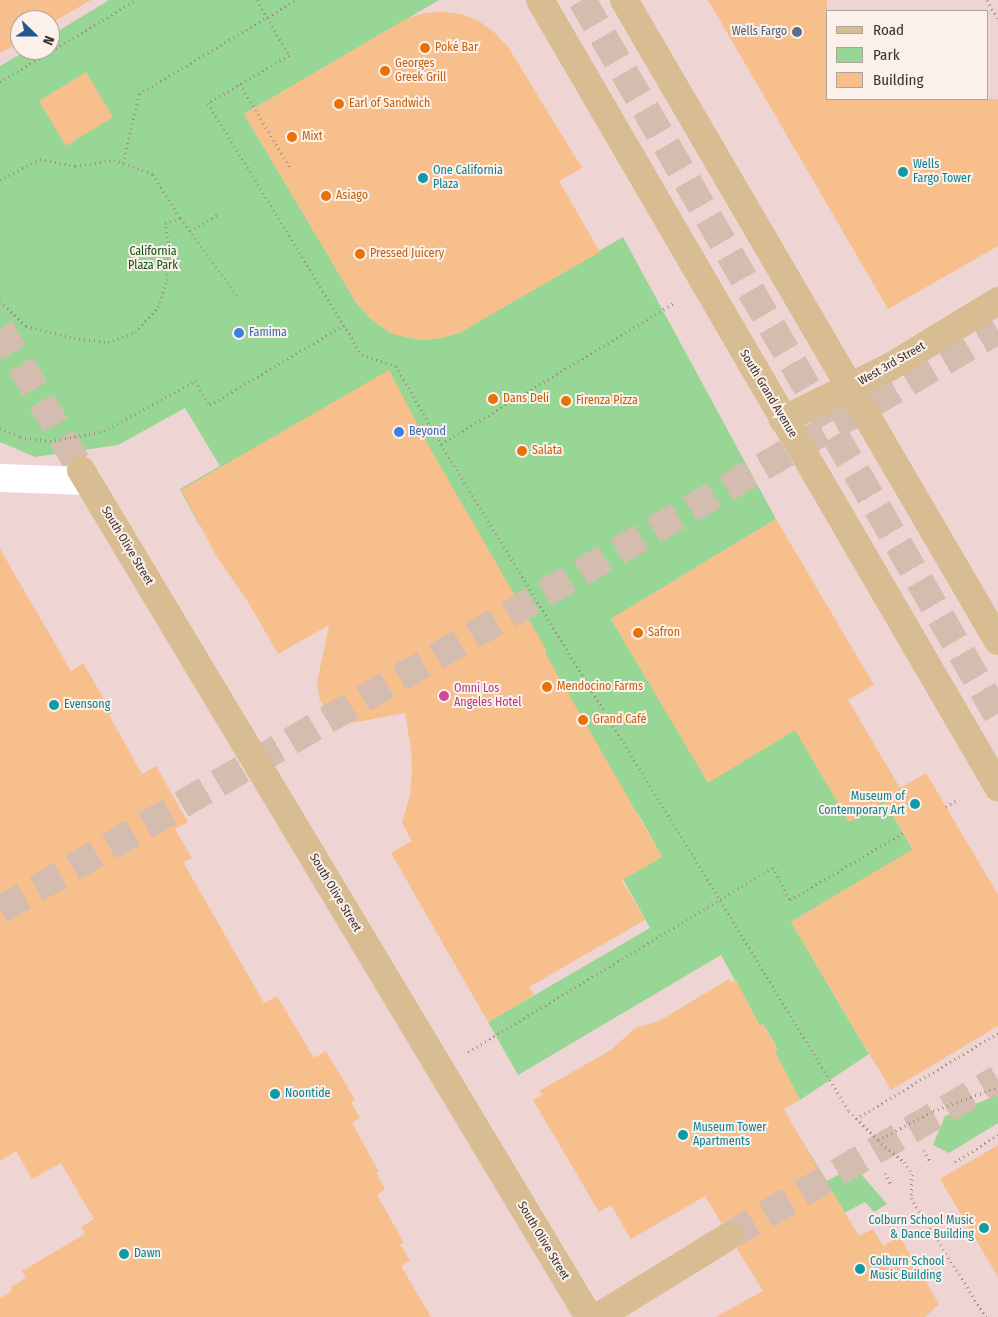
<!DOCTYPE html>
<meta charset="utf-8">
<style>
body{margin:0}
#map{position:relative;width:998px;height:1317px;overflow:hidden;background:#fadfcf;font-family:"Fira Sans Condensed",sans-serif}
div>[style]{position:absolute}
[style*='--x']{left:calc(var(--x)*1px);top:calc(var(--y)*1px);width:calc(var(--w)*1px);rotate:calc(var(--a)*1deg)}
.commercial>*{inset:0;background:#efd4d4}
.green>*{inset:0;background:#97d695}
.building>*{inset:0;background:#f7bf8b}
.major-tunnel>*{height:28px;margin-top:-14px;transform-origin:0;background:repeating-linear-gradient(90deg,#d4bcae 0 28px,transparent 0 42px)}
.path>*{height:3px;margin-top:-1.5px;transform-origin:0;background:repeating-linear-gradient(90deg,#a08d82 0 1px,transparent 0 5px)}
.minor>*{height:28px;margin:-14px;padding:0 14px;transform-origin:14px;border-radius:14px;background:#fff}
.major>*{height:28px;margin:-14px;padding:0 14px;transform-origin:14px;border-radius:14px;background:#d8bd93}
.dots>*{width:14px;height:14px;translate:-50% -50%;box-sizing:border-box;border:2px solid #fbf0ea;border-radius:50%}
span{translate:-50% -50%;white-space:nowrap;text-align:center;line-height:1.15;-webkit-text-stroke:4px #fbf0ea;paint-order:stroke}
.service-label{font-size:12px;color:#4e5e75}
.right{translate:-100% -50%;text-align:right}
.food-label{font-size:12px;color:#c56008}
.left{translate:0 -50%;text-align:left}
.culture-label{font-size:12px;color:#0d838f}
.park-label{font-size:12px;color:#0d5312}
.shop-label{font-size:12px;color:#366cbe}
.street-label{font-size:12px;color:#3b312b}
.hotel-label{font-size:12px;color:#b23c85}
.legend{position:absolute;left:826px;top:10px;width:162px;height:90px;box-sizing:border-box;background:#fbf0ea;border:1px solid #aea49e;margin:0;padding:6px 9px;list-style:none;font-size:15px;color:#3b312b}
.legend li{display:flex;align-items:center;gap:10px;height:25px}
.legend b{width:25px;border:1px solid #aea49e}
.north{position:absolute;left:10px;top:10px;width:50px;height:50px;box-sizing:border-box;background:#fbf0ea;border:1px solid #aea49e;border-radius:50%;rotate:112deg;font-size:14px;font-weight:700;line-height:20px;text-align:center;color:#3b312b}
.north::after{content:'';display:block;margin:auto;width:18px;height:22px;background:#215890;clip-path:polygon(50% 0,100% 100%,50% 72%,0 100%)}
</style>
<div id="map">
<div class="commercial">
<div style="clip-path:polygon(evenodd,0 0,998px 0,998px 1317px,0 1317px,0 0,827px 11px,987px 11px,987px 99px,827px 99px,827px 11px,0 0,20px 20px,50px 20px,50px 50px,20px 50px,20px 20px)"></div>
</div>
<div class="green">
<div style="clip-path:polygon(109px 0,439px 0,244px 114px,357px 304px,370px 318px,385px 329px,402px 336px,422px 340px,441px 338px,459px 333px,623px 237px,776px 519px,611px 619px,708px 782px,795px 730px,884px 801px,926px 872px,870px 875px,791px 922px,869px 1054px,800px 1100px,775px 1052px,778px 1050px,771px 1037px,763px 1024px,760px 1026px,721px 955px,518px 1075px,488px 1022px,650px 928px,623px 879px,662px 857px,641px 819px,370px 425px,199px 525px,180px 489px,220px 466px,185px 408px,118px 445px,35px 457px,0 442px,0 66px,27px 50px,50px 50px,50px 36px)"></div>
<div style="clip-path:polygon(998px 1095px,998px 1123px,949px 1153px,933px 1145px,945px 1116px)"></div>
<div style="clip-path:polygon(802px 1141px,827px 1181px,854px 1166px,887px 1204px,874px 1212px,865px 1202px,840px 1215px)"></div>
</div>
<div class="building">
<div style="clip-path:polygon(0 0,91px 0,50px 24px,50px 20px,20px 20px,20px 42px,0 53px)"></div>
<div style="clip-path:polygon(708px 0,827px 0,827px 99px,998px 99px,998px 246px,888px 309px)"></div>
<div style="clip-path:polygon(443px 12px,462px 14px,480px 22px,495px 33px,508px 47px,582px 168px,559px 181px,600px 252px,459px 333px,441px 338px,422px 340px,392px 334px,370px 318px,357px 304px,244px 114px,406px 19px,424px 13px)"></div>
<div style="clip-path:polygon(86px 72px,113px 117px,66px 146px,39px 101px)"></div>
<div style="clip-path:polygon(389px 370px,431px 450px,547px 651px,545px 653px,662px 857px,622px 880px,645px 920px,529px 987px,534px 995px,488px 1022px,391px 853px,412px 841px,402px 823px,410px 794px,412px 771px,411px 750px,405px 713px,352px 723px,336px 719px,328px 712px,320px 701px,317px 683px,329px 625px,278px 654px,247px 600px,217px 557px,181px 490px)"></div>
<div style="clip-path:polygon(776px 519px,874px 685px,848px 700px,900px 788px,926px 773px,998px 895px,998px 1026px,891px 1090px,791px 922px,913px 849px,884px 801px,849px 822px,795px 730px,708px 783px,611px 619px)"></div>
<div style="clip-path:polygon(0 549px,71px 671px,83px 663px,112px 713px,109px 715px,142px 774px,156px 766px,188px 822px,175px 829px,192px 858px,183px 862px,264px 1003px,277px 996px,314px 1058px,326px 1051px,355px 1100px,351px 1102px,360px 1118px,352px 1123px,379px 1172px,376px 1173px,385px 1189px,377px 1195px,404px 1243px,400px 1244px,410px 1261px,401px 1266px,431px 1317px,0 1317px,0 1298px,12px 1291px,11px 1287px,26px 1278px,22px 1271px,85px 1234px,81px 1227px,94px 1219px,61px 1163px,32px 1179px,16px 1151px,0 1161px)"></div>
<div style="clip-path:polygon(729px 979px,731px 982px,736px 980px,760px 1026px,763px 1024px,778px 1050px,775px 1052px,800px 1100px,784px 1109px,802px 1141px,859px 1236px,873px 1229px,883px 1246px,900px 1237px,939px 1304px,925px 1317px,716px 1317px,763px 1291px,737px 1249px,742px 1244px,745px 1236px,742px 1227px,737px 1223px,729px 1220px,721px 1223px,705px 1196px,631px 1239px,611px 1205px,599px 1212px,559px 1144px,533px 1100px,543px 1094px,539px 1091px,611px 1050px,635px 1028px,659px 1021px)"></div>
<div style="clip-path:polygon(998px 1145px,998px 1277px,940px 1179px)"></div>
</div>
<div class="major-tunnel">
<div style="--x:582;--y:0;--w:828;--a:59.84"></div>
<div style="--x:0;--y:328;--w:163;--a:60.3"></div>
<div style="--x:0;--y:910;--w:1154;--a:-30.16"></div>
<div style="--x:729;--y:1236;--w:311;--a:-30.3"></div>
</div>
<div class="path">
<div style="--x:257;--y:0;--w:64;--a:59.8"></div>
<div style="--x:289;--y:55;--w:94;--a:149.3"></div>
<div style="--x:208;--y:103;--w:295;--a:58.6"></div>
<div style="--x:362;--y:355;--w:36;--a:18"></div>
<div style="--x:396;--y:366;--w:90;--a:60"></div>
<div style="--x:441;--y:444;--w:782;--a:58.55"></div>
<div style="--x:849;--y:1111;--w:41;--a:45"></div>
<div style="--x:878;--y:1140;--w:62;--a:-27.8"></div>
<div style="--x:933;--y:1111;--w:69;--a:-20.3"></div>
<div style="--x:987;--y:0;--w:21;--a:59"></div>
<div style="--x:0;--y:82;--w:159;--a:-31.1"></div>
<div style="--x:240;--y:84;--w:99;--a:59"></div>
<div style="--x:123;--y:163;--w:71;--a:-76.9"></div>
<div style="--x:139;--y:94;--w:183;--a:-30.9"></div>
<div style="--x:0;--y:180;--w:45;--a:-27.7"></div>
<div style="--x:40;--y:159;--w:36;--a:11"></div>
<div style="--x:75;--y:166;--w:39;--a:-9"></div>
<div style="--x:114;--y:160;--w:41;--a:19.7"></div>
<div style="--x:153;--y:174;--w:52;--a:58.5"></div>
<div style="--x:180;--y:218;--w:97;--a:53.8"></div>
<div style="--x:190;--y:231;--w:34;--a:-30"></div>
<div style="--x:0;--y:301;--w:36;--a:44"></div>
<div style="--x:26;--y:326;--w:49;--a:14"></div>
<div style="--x:74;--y:338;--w:34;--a:7"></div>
<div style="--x:108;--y:342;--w:29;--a:-20"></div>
<div style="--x:135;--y:332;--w:34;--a:-47"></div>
<div style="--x:158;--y:307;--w:28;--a:-72"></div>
<div style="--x:167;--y:280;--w:33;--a:-87"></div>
<div style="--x:169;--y:247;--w:24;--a:-99"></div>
<div style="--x:165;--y:223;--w:16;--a:-18"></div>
<div style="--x:0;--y:428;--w:22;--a:24"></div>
<div style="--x:20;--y:437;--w:30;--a:8"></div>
<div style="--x:50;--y:441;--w:55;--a:-10.5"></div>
<div style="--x:104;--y:431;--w:104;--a:-28.8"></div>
<div style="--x:195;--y:381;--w:28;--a:58"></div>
<div style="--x:210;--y:405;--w:156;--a:-30.8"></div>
<div style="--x:441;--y:444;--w:272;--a:-31.2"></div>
<div style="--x:946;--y:807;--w:15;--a:-32"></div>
<div style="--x:468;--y:1052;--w:357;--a:-31.2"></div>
<div style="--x:773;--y:867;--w:37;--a:63"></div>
<div style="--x:790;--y:900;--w:131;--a:-30.7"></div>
<div style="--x:856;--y:1119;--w:166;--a:-31.2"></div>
<div style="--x:878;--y:1140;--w:34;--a:40"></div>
<div style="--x:904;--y:1162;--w:14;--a:56"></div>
<div style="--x:912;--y:1174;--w:24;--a:92"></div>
<div style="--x:911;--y:1198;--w:141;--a:57.8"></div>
<div style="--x:924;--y:1150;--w:15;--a:62"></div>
<div style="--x:955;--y:1162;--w:51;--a:-32.1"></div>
<div style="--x:885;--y:1173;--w:15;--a:62"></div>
</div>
<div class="minor">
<div style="--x:0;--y:478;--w:88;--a:2"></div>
</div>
<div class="major">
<div style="--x:540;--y:0;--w:911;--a:59.8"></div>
<div style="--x:624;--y:0;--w:742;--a:59.74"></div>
<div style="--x:783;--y:420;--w:119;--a:-26.4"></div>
<div style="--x:890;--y:367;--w:127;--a:-31.4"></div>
<div style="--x:81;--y:470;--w:988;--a:59.05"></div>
<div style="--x:598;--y:1317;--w:154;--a:-31.7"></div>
</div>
<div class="dots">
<div style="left:797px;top:32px;background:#5c6f8a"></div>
<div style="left:425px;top:48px;background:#e8710a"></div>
<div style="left:385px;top:71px;background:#e8710a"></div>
<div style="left:339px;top:104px;background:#e8710a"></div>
<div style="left:292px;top:137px;background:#e8710a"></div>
<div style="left:903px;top:172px;background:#0f9aa8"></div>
<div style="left:423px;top:178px;background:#0f9aa8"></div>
<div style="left:326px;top:196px;background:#e8710a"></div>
<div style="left:360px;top:254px;background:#e8710a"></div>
<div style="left:239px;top:333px;background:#3f7fe0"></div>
<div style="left:493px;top:399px;background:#e8710a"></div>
<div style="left:566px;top:401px;background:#e8710a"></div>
<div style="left:399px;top:432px;background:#3f7fe0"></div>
<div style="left:522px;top:451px;background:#e8710a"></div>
<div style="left:638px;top:633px;background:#e8710a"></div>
<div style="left:547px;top:687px;background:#e8710a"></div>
<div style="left:444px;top:696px;background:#d1479c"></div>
<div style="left:54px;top:705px;background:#0f9aa8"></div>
<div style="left:583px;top:720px;background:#e8710a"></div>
<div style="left:915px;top:804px;background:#0f9aa8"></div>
<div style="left:275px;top:1094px;background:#0f9aa8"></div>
<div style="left:683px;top:1135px;background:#0f9aa8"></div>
<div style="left:984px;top:1228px;background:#0f9aa8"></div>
<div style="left:124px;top:1254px;background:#0f9aa8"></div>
<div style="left:860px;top:1269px;background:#0f9aa8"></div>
</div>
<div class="service-label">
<span class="right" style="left:787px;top:32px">Wells Fargo</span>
</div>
<div class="food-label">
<span class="left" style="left:435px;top:48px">Poké Bar</span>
<span class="left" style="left:395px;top:71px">Georges<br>Greek Grill</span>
<span class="left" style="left:349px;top:104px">Earl of Sandwich</span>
<span class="left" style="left:302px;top:137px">Mixt</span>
<span class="left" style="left:336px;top:196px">Asiago</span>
<span class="left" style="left:370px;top:254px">Pressed Juicery</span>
<span class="left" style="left:503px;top:399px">Dans Deli</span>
<span class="left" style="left:576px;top:401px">Firenza Pizza</span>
<span class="left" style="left:532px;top:451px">Salata</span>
<span class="left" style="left:648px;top:633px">Safron</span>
<span class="left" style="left:557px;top:687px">Mendocino Farms</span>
<span class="left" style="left:593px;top:720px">Grand Café</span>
</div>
<div class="culture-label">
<span class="left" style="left:913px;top:172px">Wells<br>Fargo Tower</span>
<span class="left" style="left:433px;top:178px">One California<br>Plaza</span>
<span class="left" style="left:64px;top:705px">Evensong</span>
<span class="right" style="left:905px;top:804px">Museum of<br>Contemporary Art</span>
<span class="left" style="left:285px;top:1094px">Noontide</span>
<span class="left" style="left:693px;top:1135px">Museum Tower<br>Apartments</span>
<span class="right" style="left:974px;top:1228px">Colburn School Music<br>&amp; Dance Building</span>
<span class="left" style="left:134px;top:1254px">Dawn</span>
<span class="left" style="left:870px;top:1269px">Colburn School<br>Music Building</span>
</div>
<div class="park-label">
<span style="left:153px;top:259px">California<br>Plaza Park</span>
</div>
<div class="shop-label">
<span class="left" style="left:249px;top:333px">Famima</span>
<span class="left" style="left:409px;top:432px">Beyond</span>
</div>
<div class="street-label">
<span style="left:892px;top:364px;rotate:-30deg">West 3rd Street</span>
<span style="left:768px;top:394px;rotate:59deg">South Grand Avenue</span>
<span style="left:127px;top:546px;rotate:59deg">South Olive Street</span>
<span style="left:335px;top:893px;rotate:59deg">South Olive Street</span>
<span style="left:543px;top:1241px;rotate:59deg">South Olive Street</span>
</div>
<div class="hotel-label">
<span class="left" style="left:454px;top:696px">Omni Los<br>Angeles Hotel</span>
</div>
<ul class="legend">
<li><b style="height:6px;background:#d8bd93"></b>Road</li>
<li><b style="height:14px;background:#97d695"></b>Park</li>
<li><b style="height:14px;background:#f7bf8b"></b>Building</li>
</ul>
<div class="north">N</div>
</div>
